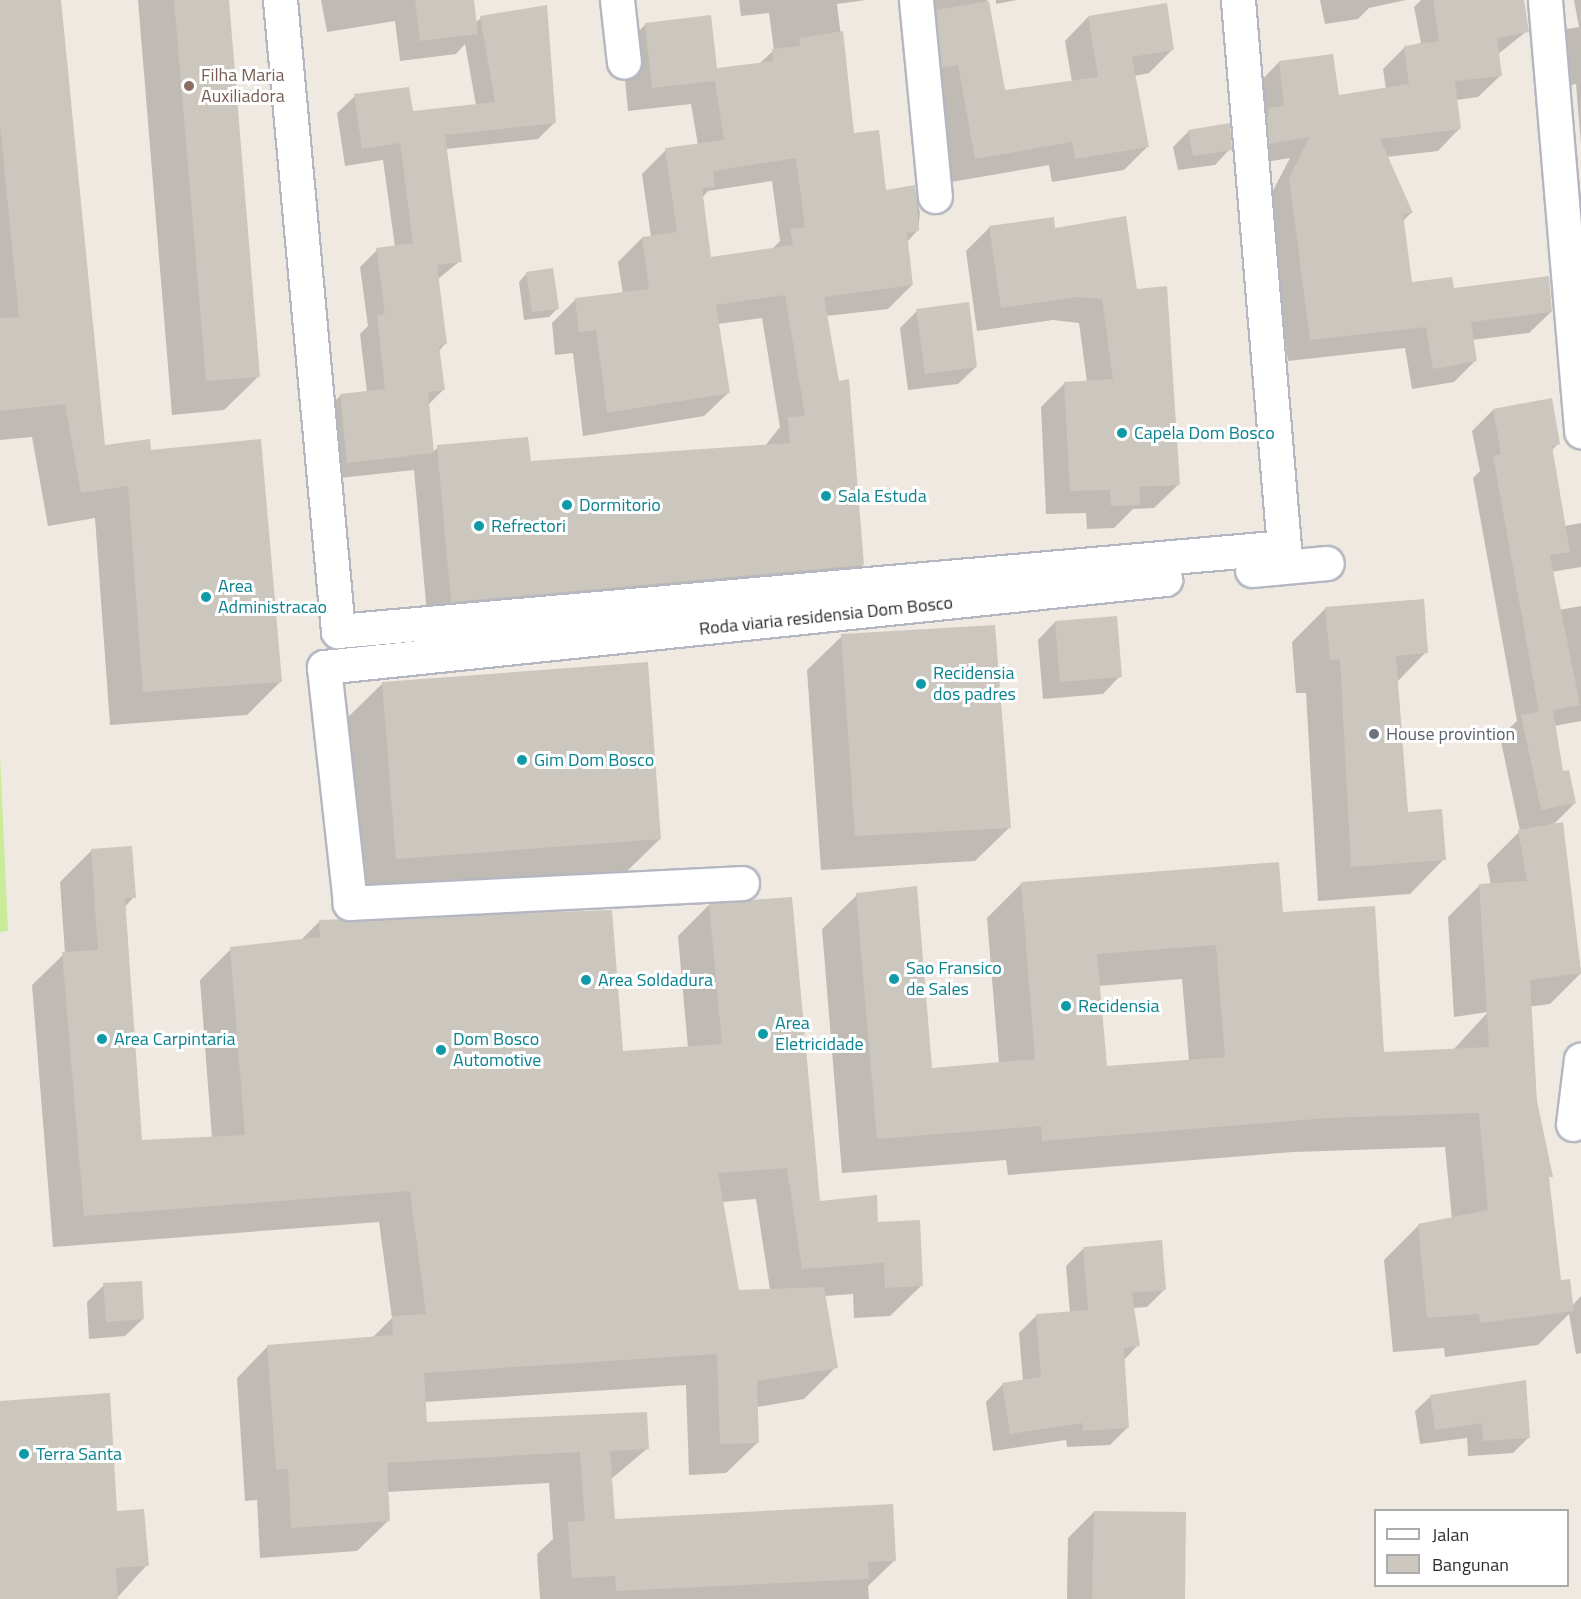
<!DOCTYPE html>
<style>
body{margin:0}
#map{position:relative;width:1581px;height:1599px;overflow:hidden;background:#efe9e1;font-family:"Titillium Web",sans-serif}
div>[style]{position:absolute}
[style*='--x']{left:calc(var(--x)*1px);top:calc(var(--y)*1px);width:calc(var(--w)*1px);rotate:calc(var(--a)*1deg)}
.pitch>*{inset:0;background:#c9ec9a}
.shadow>*{inset:0;background:#0003}
.building>*{inset:0;background:#cbc7bf}
.roads{filter:drop-shadow(2px 0 #b4b7c1) drop-shadow(-2px 0 #b4b7c1) drop-shadow(0 2px #b4b7c1) drop-shadow(0 -2px #b4b7c1)}
.minor>*{height:33px;margin:-16.5px;padding:0 16.5px;transform-origin:16.5px;border-radius:16.5px;background:#fff}
.dots>*{width:16px;height:16px;translate:-50% -50%;box-sizing:border-box;border:3px solid #fff;border-radius:50%}
span{translate:-50% -50%;white-space:nowrap;text-align:center;line-height:1.15;-webkit-text-stroke:6px #fff;paint-order:stroke}
.education-label{font-size:18px;color:#785e54}
.left{translate:0 -50%;text-align:left}
.culture-label{font-size:18px;color:#0d838f}
.street-label{font-size:18px;color:#2e2e2e}
.worship-label{font-size:18px;color:#5b616d}
.legend{position:absolute;left:1374px;top:1509px;width:195px;height:78px;box-sizing:border-box;background:#fff;border:2px solid #ababab;margin:0;padding:8px 10px;list-style:none;font-size:18px;color:#2e2e2e}
.legend li{display:flex;align-items:center;gap:12px;height:30px}
.legend b{width:30px;border:2px solid #ababab}
</style>
<div id="map">
<div class="pitch">
<div style="clip-path:polygon(0 754px,8px 931px,0 932px)"></div>
</div>
<div class="shadow">
<div style="clip-path:polygon(0 0,60px 0,103px 446px,150px 452px,281px 681px,247px 715px,110px 725px,95px 518px,48px 526px,32px 437px,0 440px)"></div>
<div style="clip-path:polygon(138px 0,227px 0,259px 376px,224px 410px,172px 415px)"></div>
<div style="clip-path:polygon(evenodd,321px 0,473px 0,475px 23px,481px 18px,555px 122px,538px 139px,446px 149px,460px 261px,438px 279px,445px 344px,439px 351px,444px 389px,428px 405px,433px 452px,438px 447px,529px 462px,765px 446px,780px 427px,762px 318px,718px 324px,728px 393px,704px 416px,583px 436px,573px 353px,555px 355px,552px 323px,576px 299px,623px 294px,618px 262px,642px 238px,651px 237px,642px 174px,666px 150px,698px 145px,691px 104px,628px 111px,622px 48px,646px 24px,715px 69px,759px 64px,774px 50px,769px 13px,741px 16px,739px 0,866px 0,837px 4px,853px 135px,884px 191px,914px 187px,920px 213px,918px 230px,907px 242px,912px 285px,888px 309px,826px 316px,862px 565px,838px 589px,428px 625px,414px 470px,330px 479px,323px 413px,341px 395px,367px 392px,360px 334px,368px 326px,360px 267px,377px 250px,395px 247px,383px 160px,345px 166px,337px 113px,355px 96px,411px 112px,476px 105px,465px 44px,456px 54px,400px 61px,395px 21px,327px 32px,321px 0,772px 181px,780px 241px,771px 250px,710px 259px,702px 198px,708px 191px,772px 181px)"></div>
<div style="clip-path:polygon(902px 0,987px 0,1003px 92px,1072px 82px,1065px 41px,1088px 17px,1173px 49px,1149px 73px,1134px 76px,1148px 146px,1124px 170px,1052px 182px,1049px 165px,951px 182px,935px 88px)"></div>
<div style="clip-path:polygon(996px 0,1017px 0,996px 4px)"></div>
<div style="clip-path:polygon(1320px 0,1406px 0,1369px 8px,1358px 19px,1325px 24px)"></div>
<div style="clip-path:polygon(1421px 0,1493px 0,1527px 31px,1497px 55px,1500px 76px,1478px 97px,1456px 100px,1459px 129px,1438px 151px,1386px 157px,1411px 213px,1403px 221px,1411px 283px,1551px 312px,1529px 333px,1472px 340px,1476px 360px,1454px 382px,1412px 389px,1405px 348px,1288px 361px,1268px 200px,1290px 158px,1248px 165px,1258px 84px,1279px 62px,1338px 97px,1386px 89px,1383px 69px,1405px 47px,1421px 43px,1414px 7px)"></div>
<div style="clip-path:polygon(1574px 0,1581px 0,1581px 145px,1576px 84px,1551px 89px,1548px 49px,1567px 29px,1579px 27px)"></div>
<div style="clip-path:polygon(1189px 131px,1230px 149px,1215px 165px,1178px 170px,1173px 147px)"></div>
<div style="clip-path:polygon(990px 227px,1054px 230px,1136px 291px,1179px 484px,1154px 508px,1133px 509px,1114px 528px,1087px 529px,1086px 513px,1046px 514px,1041px 407px,1065px 383px,1087px 382px,1079px 323px,1053px 320px,977px 331px,966px 251px)"></div>
<div style="clip-path:polygon(527px 273px,558px 308px,549px 317px,524px 320px,519px 282px)"></div>
<div style="clip-path:polygon(917px 311px,976px 367px,958px 384px,908px 390px,900px 328px)"></div>
<div style="clip-path:polygon(evenodd,1493px 410px,1559px 443px,1551px 451px,1565px 526px,1581px 523px,1581px 567px,1551px 572px,1559px 610px,1581px 606px,1581px 721px,1554px 726px,1562px 773px,1575px 803px,1552px 826px,1562px 824px,1581px 973px,1550px 1004px,1488px 1012px,1545px 1254px,1572px 1306px,1581px 1296px,1581px 1353px,1576px 1354px,1569px 1314px,1538px 1345px,1445px 1357px,1444px 1348px,1393px 1352px,1384px 1260px,1419px 1225px,1452px 1219px,1445px 1147px,1293px 1152px,1008px 1175px,1006px 1160px,842px 1173px,822px 929px,857px 895px,930px 1069px,999px 1064px,987px 918px,1022px 883px,1282px 913px,1383px 1054px,1453px 1050px,1488px 1012px,1454px 1017px,1448px 917px,1480px 885px,1491px 885px,1487px 864px,1520px 831px,1500px 737px,1517px 721px,1473px 478px,1480px 471px,1472px 431px,1493px 410px,1182px 979px,1189px 1061px,1105px 1068px,1098px 986px,1182px 979px)"></div>
<div style="clip-path:polygon(1326px 608px,1426px 652px,1397px 682px,1407px 814px,1444px 859px,1410px 894px,1318px 901px,1306px 693px,1296px 693px,1292px 642px)"></div>
<div style="clip-path:polygon(1055px 622px,1120px 676px,1103px 694px,1043px 699px,1038px 640px)"></div>
<div style="clip-path:polygon(842px 636px,1010px 827px,975px 861px,821px 870px,807px 670px)"></div>
<div style="clip-path:polygon(383px 683px,660px 839px,625px 873px,362px 893px,348px 717px)"></div>
<div style="clip-path:polygon(evenodd,92px 850px,134px 897px,124px 908px,141px 1141px,212px 1138px,200px 980px,231px 949px,300px 941px,319px 922px,622px 1053px,688px 1048px,678px 936px,709px 905px,819px 1203px,877px 1223px,922px 1285px,890px 1316px,854px 1318px,853px 1294px,824px 1296px,836px 1367px,804px 1399px,757px 1407px,758px 1442px,726px 1473px,689px 1475px,686px 1385px,424px 1402px,425px 1424px,648px 1448px,610px 1480px,613px 1521px,895px 1560px,868px 1586px,869px 1599px,540px 1599px,537px 1554px,553px 1539px,549px 1483px,387px 1492px,389px 1520px,357px 1551px,260px 1558px,257px 1500px,245px 1501px,237px 1378px,268px 1346px,372px 1338px,392px 1318px,379px 1222px,53px 1247px,32px 985px,65px 953px,60px 882px,92px 850px,756px 1199px,770px 1290px,737px 1291px,722px 1202px,756px 1199px)"></div>
<div style="clip-path:polygon(1084px 1248px,1164px 1290px,1147px 1307px,1133px 1308px,1138px 1345px,1124px 1360px,1127px 1428px,1110px 1445px,1067px 1447px,1066px 1440px,993px 1451px,986px 1402px,1003px 1384px,1023px 1381px,1019px 1333px,1037px 1315px,1070px 1313px,1066px 1266px)"></div>
<div style="clip-path:polygon(104px 1285px,143px 1319px,125px 1336px,89px 1339px,87px 1302px)"></div>
<div style="clip-path:polygon(1431px 1396px,1529px 1437px,1513px 1453px,1468px 1456px,1467px 1438px,1420px 1444px,1415px 1411px)"></div>
<div style="clip-path:polygon(0 1402px,116px 1512px,147px 1565px,116px 1599px,0 1599px)"></div>
<div style="clip-path:polygon(1094px 1512px,1184px 1599px,1067px 1599px,1068px 1538px)"></div>
</div>
<div class="building">
<div style="clip-path:polygon(0 0,61px 0,105px 445px,150px 439px,151px 450px,261px 439px,282px 682px,143px 692px,128px 486px,81px 493px,65px 404px,0 411px,0 318px,19px 317px,0 124px)"></div>
<div style="clip-path:polygon(174px 0,229px 0,260px 377px,206px 381px)"></div>
<div style="clip-path:polygon(415px 0,474px 0,478px 34px,420px 41px)"></div>
<div style="clip-path:polygon(1433px 0,1524px 0,1529px 32px,1497px 38px,1502px 76px,1455px 81px,1461px 129px,1380px 139px,1413px 213px,1403px 214px,1412px 282px,1452px 277px,1454px 288px,1549px 276px,1552px 312px,1471px 322px,1477px 361px,1433px 369px,1426px 327px,1310px 340px,1289px 177px,1310px 137px,1269px 144px,1267px 118px,1269px 108px,1284px 106px,1279px 61px,1333px 54px,1339px 95px,1409px 84px,1404px 46px,1439px 41px)"></div>
<div style="clip-path:polygon(989px 1px,1005px 90px,1098px 77px,1088px 16px,1167px 3px,1174px 50px,1132px 57px,1149px 147px,1075px 159px,1072px 142px,975px 159px,958px 65px,941px 68px,936px 10px)"></div>
<div style="clip-path:polygon(547px 5px,556px 123px,445px 135px,462px 262px,437px 265px,447px 344px,439px 346px,445px 390px,428px 392px,434px 453px,347px 463px,340px 394px,385px 389px,377px 315px,385px 314px,376px 248px,413px 243px,400px 143px,362px 149px,354px 94px,409px 87px,413px 111px,495px 102px,480px 16px)"></div>
<div style="clip-path:polygon(evenodd,711px 15px,717px 68px,773px 61px,772px 49px,800px 46px,799px 38px,843px 31px,854px 133px,879px 130px,886px 190px,915px 185px,919px 231px,907px 233px,913px 285px,824px 297px,839px 381px,849px 379px,864px 565px,451px 602px,437px 445px,528px 437px,531px 461px,790px 443px,788px 417px,805px 416px,785px 295px,716px 305px,730px 393px,607px 413px,596px 330px,579px 332px,575px 298px,649px 289px,642px 237px,677px 232px,665px 148px,724px 140px,715px 81px,652px 88px,645px 23px,711px 15px,796px 158px,805px 227px,790px 229px,793px 245px,711px 257px,702px 188px,715px 187px,713px 171px,796px 158px)"></div>
<div style="clip-path:polygon(1230px 123px,1232px 150px,1193px 156px,1188px 130px)"></div>
<div style="clip-path:polygon(1126px 216px,1137px 289px,1167px 286px,1180px 485px,1139px 487px,1140px 505px,1111px 506px,1110px 490px,1070px 491px,1064px 382px,1113px 379px,1102px 299px,1078px 297px,1001px 308px,989px 226px,1054px 217px,1055px 228px)"></div>
<div style="clip-path:polygon(553px 268px,559px 309px,532px 312px,526px 272px)"></div>
<div style="clip-path:polygon(969px 302px,977px 367px,925px 374px,916px 309px)"></div>
<div style="clip-path:polygon(1552px 398px,1560px 444px,1552px 446px,1570px 552px,1550px 555px,1580px 705px,1553px 710px,1563px 771px,1569px 770px,1576px 803px,1541px 810px,1521px 715px,1539px 712px,1493px 456px,1501px 454px,1493px 409px)"></div>
<div style="clip-path:polygon(1424px 599px,1428px 653px,1396px 656px,1408px 812px,1442px 809px,1446px 860px,1351px 867px,1340px 659px,1330px 660px,1325px 607px)"></div>
<div style="clip-path:polygon(1117px 616px,1122px 677px,1060px 682px,1055px 621px)"></div>
<div style="clip-path:polygon(995px 625px,1011px 828px,855px 836px,841px 634px)"></div>
<div style="clip-path:polygon(648px 662px,661px 839px,396px 859px,382px 682px)"></div>
<div style="clip-path:polygon(evenodd,1563px 822px,1581px 973px,1530px 980px,1537px 1101px,1553px 1177px,1549px 1177px,1561px 1280px,1570px 1279px,1574px 1311px,1480px 1323px,1479px 1314px,1427px 1318px,1418px 1224px,1488px 1210px,1479px 1113px,1328px 1118px,1042px 1141px,1041px 1126px,877px 1139px,856px 893px,917px 886px,932px 1068px,1035px 1059px,1021px 882px,1279px 862px,1283px 912px,1375px 906px,1384px 1052px,1489px 1047px,1479px 884px,1527px 881px,1518px 830px,1563px 822px,1216px 945px,1225px 1057px,1107px 1066px,1097px 954px,1216px 945px)"></div>
<div style="clip-path:polygon(132px 846px,136px 898px,125px 898px,142px 1140px,245px 1135px,230px 947px,320px 937px,319px 920px,612px 910px,623px 1051px,722px 1044px,709px 903px,792px 897px,820px 1201px,877px 1195px,878px 1222px,920px 1220px,923px 1286px,885px 1288px,884px 1263px,802px 1269px,787px 1168px,718px 1173px,739px 1290px,824px 1287px,838px 1368px,757px 1381px,759px 1443px,720px 1444px,717px 1354px,424px 1373px,427px 1422px,647px 1412px,649px 1449px,610px 1451px,615px 1519px,893px 1504px,896px 1561px,868px 1562px,869px 1579px,616px 1591px,615px 1576px,572px 1578px,568px 1522px,585px 1521px,580px 1452px,387px 1463px,390px 1521px,291px 1528px,288px 1469px,276px 1470px,267px 1345px,393px 1335px,392px 1316px,426px 1314px,410px 1191px,84px 1216px,62px 952px,98px 950px,91px 849px)"></div>
<div style="clip-path:polygon(1162px 1240px,1166px 1290px,1132px 1293px,1140px 1346px,1124px 1348px,1129px 1428px,1083px 1431px,1083px 1423px,1010px 1434px,1002px 1383px,1041px 1377px,1036px 1314px,1088px 1310px,1083px 1247px)"></div>
<div style="clip-path:polygon(142px 1281px,144px 1319px,106px 1322px,103px 1283px)"></div>
<div style="clip-path:polygon(1526px 1380px,1530px 1438px,1483px 1441px,1482px 1423px,1435px 1430px,1430px 1395px)"></div>
<div style="clip-path:polygon(110px 1393px,117px 1511px,144px 1509px,149px 1566px,116px 1568px,118px 1599px,0 1599px,0 1401px)"></div>
<div style="clip-path:polygon(1094px 1511px,1186px 1512px,1185px 1599px,1092px 1599px)"></div>
</div>
<div class="roads">
<div class="minor">
<div style="--x:280;--y:0;--w:634;--a:84.75"></div>
<div style="--x:338;--y:631;--w:950;--a:-5.07"></div>
<div style="--x:1284;--y:547;--w:549;--a:-94.81"></div>
<div style="--x:617;--y:0;--w:62;--a:83.6"></div>
<div style="--x:916;--y:0;--w:197;--a:84.5"></div>
<div style="--x:1545;--y:0;--w:433;--a:85.2"></div>
<div style="--x:1252;--y:570;--w:75;--a:-5.3"></div>
<div style="--x:742;--y:883;--w:393;--a:177.1"></div>
<div style="--x:350;--y:903;--w:237;--a:-96.3"></div>
<div style="--x:324;--y:667;--w:846;--a:-5.97"></div>
<div style="--x:1573;--y:1124;--w:65;--a:-83"></div>
</div>
</div>
<div class="dots">
<div style="left:189px;top:86px;background:#8d6e63"></div>
<div style="left:1122px;top:433px;background:#0f9aa8"></div>
<div style="left:826px;top:496px;background:#0f9aa8"></div>
<div style="left:567px;top:505px;background:#0f9aa8"></div>
<div style="left:479px;top:526px;background:#0f9aa8"></div>
<div style="left:206px;top:597px;background:#0f9aa8"></div>
<div style="left:921px;top:684px;background:#0f9aa8"></div>
<div style="left:1374px;top:734px;background:#6b7280"></div>
<div style="left:522px;top:760px;background:#0f9aa8"></div>
<div style="left:894px;top:979px;background:#0f9aa8"></div>
<div style="left:586px;top:980px;background:#0f9aa8"></div>
<div style="left:1066px;top:1006px;background:#0f9aa8"></div>
<div style="left:763px;top:1034px;background:#0f9aa8"></div>
<div style="left:102px;top:1039px;background:#0f9aa8"></div>
<div style="left:441px;top:1050px;background:#0f9aa8"></div>
<div style="left:24px;top:1454px;background:#0f9aa8"></div>
</div>
<div class="education-label">
<span class="left" style="left:201px;top:86px">Filha Maria<br>Auxiliadora</span>
</div>
<div class="culture-label">
<span class="left" style="left:1134px;top:433px">Capela Dom Bosco</span>
<span class="left" style="left:838px;top:496px">Sala Estuda</span>
<span class="left" style="left:579px;top:505px">Dormitorio</span>
<span class="left" style="left:491px;top:526px">Refrectori</span>
<span class="left" style="left:218px;top:597px">Area<br>Administracao</span>
<span class="left" style="left:933px;top:684px">Recidensia<br>dos padres</span>
<span class="left" style="left:534px;top:760px">Gim Dom Bosco</span>
<span class="left" style="left:906px;top:979px">Sao Fransico<br>de Sales</span>
<span class="left" style="left:598px;top:980px">Area Soldadura</span>
<span class="left" style="left:1078px;top:1006px">Recidensia</span>
<span class="left" style="left:775px;top:1034px">Area<br>Eletricidade</span>
<span class="left" style="left:114px;top:1039px">Area Carpintaria</span>
<span class="left" style="left:453px;top:1050px">Dom Bosco<br>Automotive</span>
<span class="left" style="left:36px;top:1454px">Terra Santa</span>
</div>
<div class="street-label">
<span style="left:826px;top:616px;rotate:-6deg">Roda viaria residensia Dom Bosco</span>
</div>
<div class="worship-label">
<span class="left" style="left:1386px;top:734px">House provintion</span>
</div>
<ul class="legend">
<li><b style="height:8px;background:#fff"></b>Jalan</li>
<li><b style="height:16px;background:#cbc7bf"></b>Bangunan</li>
</ul>
</div>
